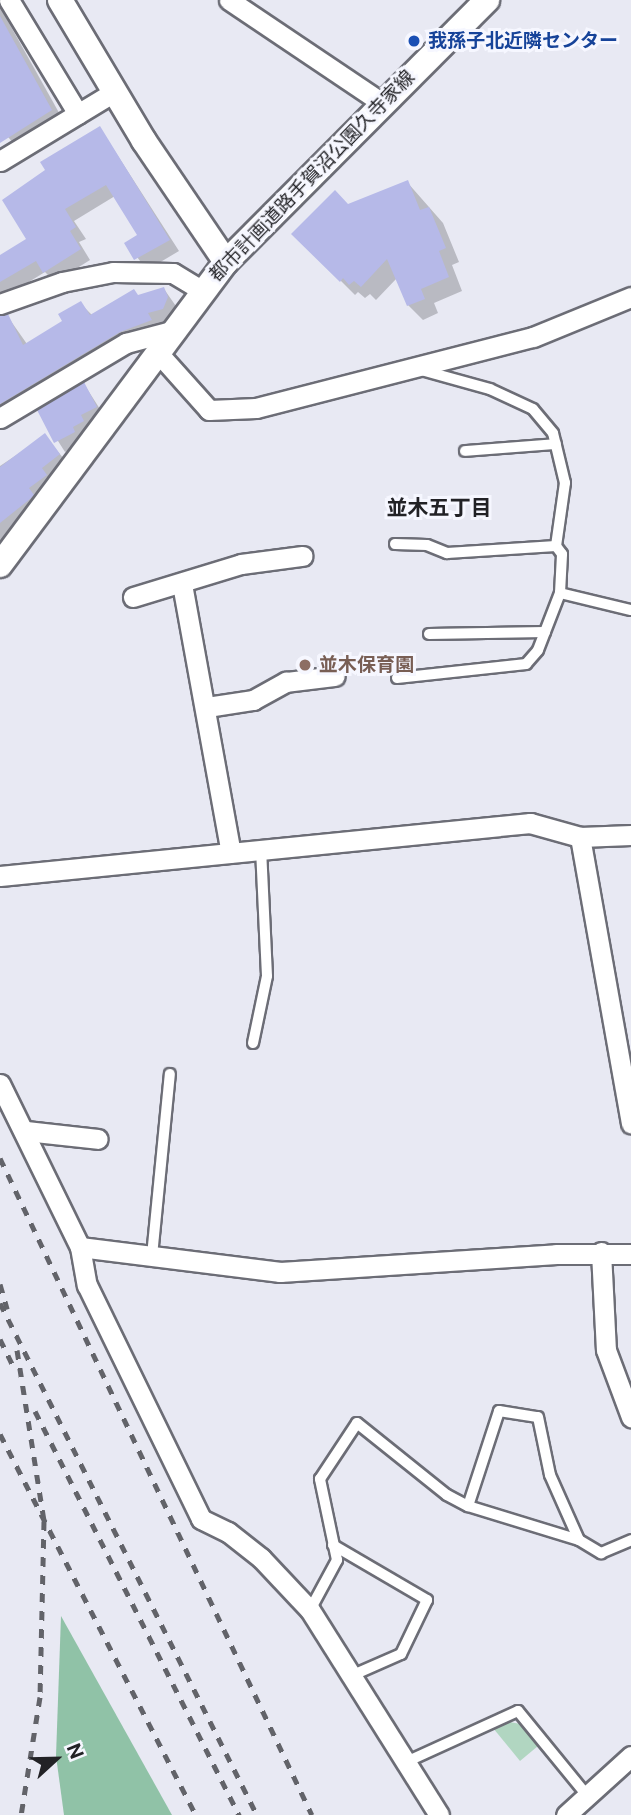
<!DOCTYPE html>
<meta charset="utf-8">
<style>
body{margin:0}
#map{position:relative;width:631px;height:1815px;overflow:hidden;background:#e8e9f3;font-family:"Public Sans","Noto Sans JP",sans-serif}
div>[style]{position:absolute}
[style*='--x']{left:calc(var(--x)*1px);top:calc(var(--y)*1px);width:calc(var(--w)*1px);rotate:calc(var(--a)*1deg)}
.green>*{inset:0;background:#b1d6c1}
.forest>*{inset:0;background:#90c2a7}
.shadow>*{inset:0;background:#0003}
.building>*{inset:0;background:#b6b9e8}
.roads{filter:drop-shadow(2px 0 #6c6d76) drop-shadow(-2px 0 #6c6d76) drop-shadow(0 2px #6c6d76) drop-shadow(0 -2px #6c6d76)}
.service>*{height:10px;margin:-5px;padding:0 5px;transform-origin:5px;border-radius:5px;background:#fff}
.minor>*{height:19px;margin:-9.5px;padding:0 9.5px;transform-origin:9.5px;border-radius:9.5px;background:#fff}
.tertiary>*{height:24px;margin:-12px;padding:0 12px;transform-origin:12px;border-radius:12px;background:#fff}
.rail>*{height:5px;margin-top:-2.5px;transform-origin:0;background:repeating-linear-gradient(90deg,#626369 0 9px,transparent 0 18px)}
.dots>*{width:19px;height:19px;translate:-50% -50%;box-sizing:border-box;border:4px solid #f6f7ff;border-radius:50%}
span{translate:-50% -50%;white-space:nowrap;text-align:center;line-height:1.15;-webkit-text-stroke:6px #f6f7ff;paint-order:stroke}
.transit-label{font-size:19px;color:#164399;font-weight:700}
.left{translate:0 -50%;text-align:left}
.street-label{font-size:19px;color:#222226}
.education-label{font-size:19px;color:#785e54;font-weight:700}
.neighbourhood-label{font-size:21px;color:#222226;font-weight:700}
.north{position:absolute;left:21px;top:1724px;width:70px;height:70px;-webkit-text-stroke:5px #f6f7ff;paint-order:stroke;rotate:68deg;font-size:19px;font-weight:700;line-height:28px;text-align:center;color:#222226}
.north::after{content:'';display:block;margin:auto;width:24px;height:32px;background:#222226;clip-path:polygon(50% 0,100% 100%,50% 72%,0 100%)}
</style>
<div id="map">
<div class="green">
<div style="clip-path:polygon(509px 1722px,521px 1724px,538px 1746px,520px 1761px,493px 1728px)"></div>
</div>
<div class="forest">
<div style="clip-path:polygon(61px 1616px,172px 1815px,64px 1815px,56px 1756px)"></div>
</div>
<div class="shadow">
<div style="clip-path:polygon(0 7px,67px 127px,23px 154px,0 128px)"></div>
<div style="clip-path:polygon(100px 128px,179px 251px,147px 270px,127px 244px,140px 236px,115px 196px,74px 221px,86px 239px,79px 242px,90px 260px,55px 282px,45px 272px,1px 299px,4px 305px,0 315px,0 257px,28px 240px,48px 171px)"></div>
<div style="clip-path:polygon(407px 182px,443px 223px,459px 262px,452px 265px,462px 291px,434px 303px,438px 313px,423px 320px,408px 305px,397px 278px,376px 300px,370px 294px,365px 298px,358px 292px,355px 295px,294px 234px)"></div>
<div style="clip-path:polygon(164px 289px,178px 309px,173px 319px,157px 324px,161px 330px,0 421px,0 317px,8px 317px,27px 344px,65px 322px,80px 303px,92px 315px)"></div>
<div style="clip-path:polygon(84px 384px,105px 417px,89px 425px,92px 431px,84px 442px,65px 452px,39px 411px)"></div>
<div style="clip-path:polygon(45px 436px,69px 465px,0 550px,0 466px)"></div>
</div>
<div class="building">
<div style="clip-path:polygon(0 16px,52px 110px,0 143px)"></div>
<div style="clip-path:polygon(100px 126px,170px 240px,134px 260px,124px 243px,137px 235px,106px 185px,65px 209px,76px 227px,70px 231px,81px 249px,43px 273px,36px 261px,0 282px,0 255px,26px 239px,2px 200px,45px 170px,40px 162px)"></div>
<div style="clip-path:polygon(408px 180px,420px 210px,429px 207px,446px 248px,439px 251px,449px 277px,421px 289px,425px 299px,407px 306px,387px 259px,361px 287px,354px 281px,349px 285px,343px 278px,340px 282px,291px 234px,335px 190px,348px 204px)"></div>
<div style="clip-path:polygon(164px 287px,168px 297px,163px 309px,148px 313px,152px 320px,120px 332px,0 404px,0 316px,8px 314px,23px 345px,62px 321px,58px 314px,81px 301px,90px 315px,134px 289px,138px 295px)"></div>
<div style="clip-path:polygon(84px 382px,97px 407px,81px 415px,84px 421px,73px 427px,75px 432px,54px 443px,37px 410px)"></div>
<div style="clip-path:polygon(45px 433px,60px 454px,42px 468px,47px 475px,29px 488px,34px 495px,30px 499px,0 523px,0 467px)"></div>
</div>
<div class="roads">
<div class="service">
<div style="--x:465;--y:451;--w:91;--a:-4.4"></div>
<div style="--x:395;--y:544;--w:32;--a:2"></div>
<div style="--x:427;--y:545;--w:22;--a:22"></div>
<div style="--x:447;--y:553;--w:109;--a:-3.7"></div>
<div style="--x:560;--y:593;--w:73;--a:13.5"></div>
<div style="--x:429;--y:634;--w:116;--a:-1"></div>
<div style="--x:397;--y:678;--w:130;--a:-6.2"></div>
<div style="--x:526;--y:664;--w:18;--a:-49"></div>
<div style="--x:538;--y:650;--w:61;--a:-68.9"></div>
<div style="--x:560;--y:593;--w:39;--a:-87"></div>
<div style="--x:562;--y:554;--w:10;--a:-127"></div>
<div style="--x:556;--y:546;--w:64;--a:-81.9"></div>
<div style="--x:565;--y:483;--w:51;--a:-103.5"></div>
<div style="--x:553;--y:433;--w:31;--a:-130"></div>
<div style="--x:533;--y:409;--w:47;--a:-155.1"></div>
<div style="--x:490;--y:389;--w:72;--a:-164.6"></div>
<div style="--x:253;--y:1043;--w:68;--a:-78.2"></div>
<div style="--x:267;--y:976;--w:127;--a:-92.7"></div>
<div style="--x:152;--y:1256;--w:183;--a:-84.4"></div>
<div style="--x:468;--y:1506;--w:100;--a:-71.9"></div>
<div style="--x:499;--y:1411;--w:39;--a:9"></div>
<div style="--x:538;--y:1417;--w:59;--a:78.3"></div>
<div style="--x:550;--y:1475;--w:71;--a:66"></div>
<div style="--x:333;--y:1545;--w:109;--a:30.3"></div>
<div style="--x:427;--y:1600;--w:60;--a:115.7"></div>
<div style="--x:401;--y:1654;--w:52;--a:156.4"></div>
<div style="--x:310;--y:1610;--w:57;--a:-61.6"></div>
<div style="--x:337;--y:1560;--w:83;--a:-101.9"></div>
<div style="--x:320;--y:1479;--w:67;--a:-56.5"></div>
<div style="--x:357;--y:1423;--w:115;--a:38.7"></div>
<div style="--x:447;--y:1495;--w:24;--a:28"></div>
<div style="--x:468;--y:1506;--w:116;--a:17"></div>
<div style="--x:579;--y:1540;--w:26;--a:31"></div>
<div style="--x:601;--y:1553;--w:33;--a:-23"></div>
<div style="--x:406;--y:1762;--w:123;--a:-24.5"></div>
<div style="--x:518;--y:1711;--w:107;--a:50.7"></div>
</div>
<div class="minor">
<div style="--x:9;--y:0;--w:133;--a:58.8"></div>
<div style="--x:229;--y:0;--w:183;--a:33.9"></div>
<div style="--x:0;--y:161;--w:133;--a:-31.2"></div>
<div style="--x:0;--y:304;--w:66;--a:-19.5"></div>
<div style="--x:62;--y:282;--w:52;--a:-11.1"></div>
<div style="--x:113;--y:272;--w:60;--a:1"></div>
<div style="--x:173;--y:273;--w:35;--a:31"></div>
<div style="--x:159;--y:354;--w:75;--a:48.2"></div>
<div style="--x:209;--y:410;--w:47;--a:-2.4"></div>
<div style="--x:256;--y:408;--w:286;--a:-14.4"></div>
<div style="--x:533;--y:337;--w:106;--a:-22.2"></div>
<div style="--x:0;--y:418;--w:147;--a:-30.8"></div>
<div style="--x:126;--y:343;--w:51;--a:-14.9"></div>
<div style="--x:182;--y:584;--w:273;--a:79.7"></div>
<div style="--x:133;--y:597;--w:113;--a:-17"></div>
<div style="--x:241;--y:564;--w:62;--a:-7.5"></div>
<div style="--x:207;--y:707;--w:47;--a:-8.7"></div>
<div style="--x:253;--y:700;--w:38;--a:-29"></div>
<div style="--x:286;--y:682;--w:49;--a:-7"></div>
<div style="--x:580;--y:837;--w:291;--a:79.9"></div>
<div style="--x:0;--y:876;--w:533;--a:-5.71"></div>
<div style="--x:530;--y:823;--w:52;--a:15.6"></div>
<div style="--x:580;--y:837;--w:51;--a:-2.2"></div>
<div style="--x:0;--y:1084;--w:182;--a:63.9"></div>
<div style="--x:80;--y:1247;--w:39;--a:80"></div>
<div style="--x:87;--y:1285;--w:260;--a:64"></div>
<div style="--x:201;--y:1519;--w:30;--a:26"></div>
<div style="--x:228;--y:1532;--w:42;--a:38.2"></div>
<div style="--x:261;--y:1558;--w:71;--a:46.7"></div>
<div style="--x:310;--y:1610;--w:242;--a:57.8"></div>
<div style="--x:26;--y:1131;--w:72;--a:6.3"></div>
<div style="--x:80;--y:1247;--w:202;--a:7.1"></div>
<div style="--x:280;--y:1272;--w:277;--a:-3.7"></div>
<div style="--x:556;--y:1254;--w:75;--a:0"></div>
<div style="--x:601;--y:1252;--w:98;--a:87.1"></div>
<div style="--x:606;--y:1350;--w:72;--a:69.5"></div>
<div style="--x:566;--y:1815;--w:88;--a:-42.2"></div>
</div>
<div class="tertiary">
<div style="--x:60;--y:0;--w:164;--a:59.2"></div>
<div style="--x:144;--y:141;--w:146;--a:55.9"></div>
<div style="--x:0;--y:565;--w:378;--a:-53.3"></div>
<div style="--x:226;--y:262;--w:370;--a:-45.1"></div>
</div>
</div>
<div class="rail">
<div style="--x:0;--y:1158;--w:727;--a:64.6"></div>
<div style="--x:0;--y:1284;--w:26;--a:74"></div>
<div style="--x:0;--y:1303;--w:573;--a:63.35"></div>
<div style="--x:0;--y:1339;--w:34;--a:64"></div>
<div style="--x:17;--y:1350;--w:173;--a:81"></div>
<div style="--x:44;--y:1521;--w:176;--a:91.3"></div>
<div style="--x:40;--y:1697;--w:120;--a:99.1"></div>
<div style="--x:35;--y:1411;--w:453;--a:63.2"></div>
<div style="--x:0;--y:1434;--w:428;--a:62.8"></div>
</div>
<div class="dots">
<div style="left:414px;top:41px;background:#1a4fb4"></div>
<div style="left:305px;top:665px;background:#8d6e63"></div>
</div>
<div class="transit-label">
<span class="left" style="left:428px;top:41px">我孫子北近隣センター</span>
</div>
<div class="street-label">
<span style="left:312px;top:176px;rotate:-46deg">都市計画道路手賀沼公園久寺家線</span>
</div>
<div class="education-label">
<span class="left" style="left:319px;top:665px">並木保育園</span>
</div>
<div class="neighbourhood-label">
<span style="left:439px;top:508px">並木五丁目</span>
</div>
<div class="north">N</div>
</div>
